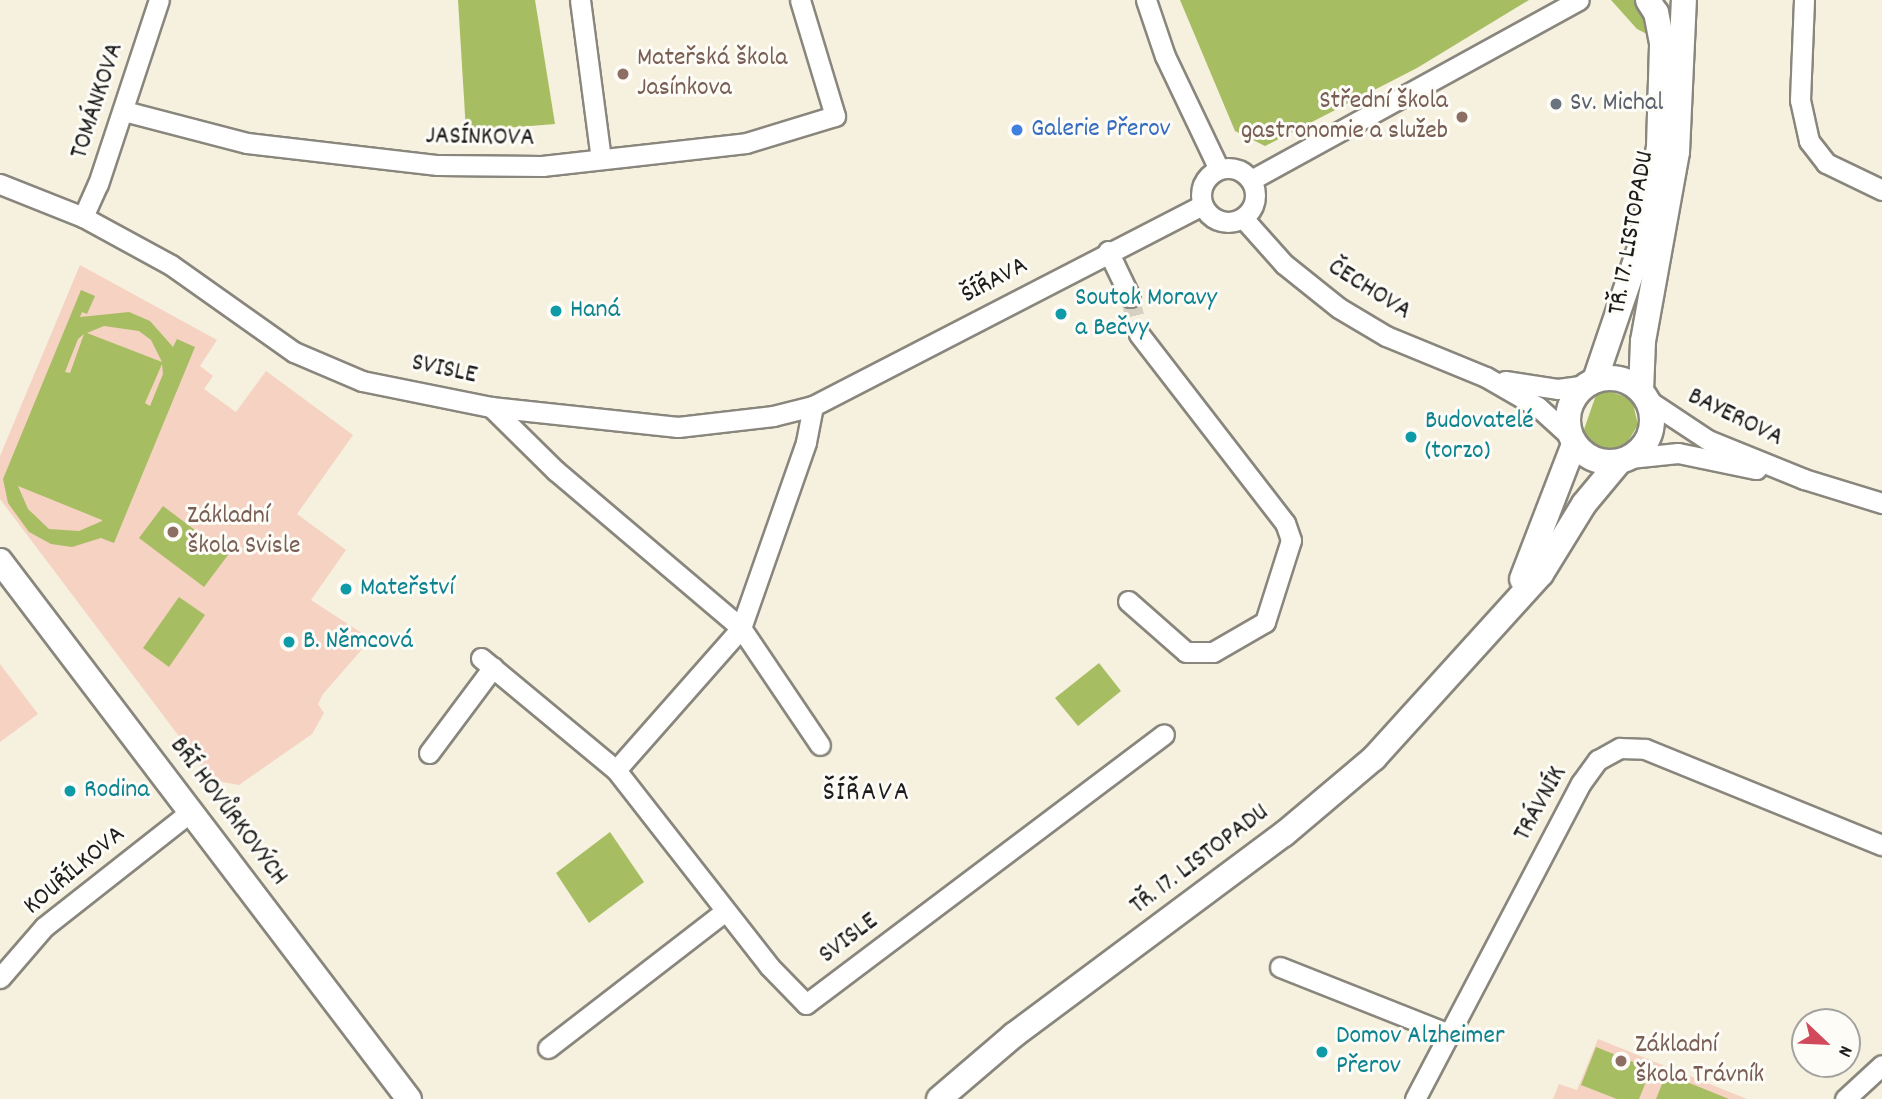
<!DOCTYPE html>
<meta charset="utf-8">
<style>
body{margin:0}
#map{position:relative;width:1882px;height:1099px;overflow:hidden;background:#f6f0de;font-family:Dekko,sans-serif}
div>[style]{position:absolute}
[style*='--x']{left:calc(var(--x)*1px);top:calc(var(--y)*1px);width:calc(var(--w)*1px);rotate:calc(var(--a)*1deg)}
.built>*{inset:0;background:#f5d2c2}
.green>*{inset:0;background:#a7bd62}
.minor-tunnel>*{height:19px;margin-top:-9.5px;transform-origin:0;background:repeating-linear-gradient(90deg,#d5d0c1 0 19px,transparent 0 29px)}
.roads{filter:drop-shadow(2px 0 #89867d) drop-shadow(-2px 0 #89867d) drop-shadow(0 2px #89867d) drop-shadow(0 -2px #89867d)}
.minor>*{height:19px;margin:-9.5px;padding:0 9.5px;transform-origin:9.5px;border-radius:9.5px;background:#fff}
.minor>.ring{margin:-9.5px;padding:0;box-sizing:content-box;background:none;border:19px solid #fff;border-radius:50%}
.major>*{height:24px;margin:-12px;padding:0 12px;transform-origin:12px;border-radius:12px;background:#fff}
.major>.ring{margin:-12px;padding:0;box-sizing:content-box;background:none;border:24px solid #fff;border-radius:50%}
.dots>*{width:19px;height:19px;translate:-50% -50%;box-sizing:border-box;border:4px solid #fdfcf7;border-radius:50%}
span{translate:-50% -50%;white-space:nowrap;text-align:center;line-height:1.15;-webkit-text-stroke:6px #fdfcf7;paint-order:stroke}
.education-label{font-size:26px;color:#785e54}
.left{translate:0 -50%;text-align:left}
.right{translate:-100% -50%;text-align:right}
.street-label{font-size:26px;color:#1c1c1c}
.worship-label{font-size:26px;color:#5b616d}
.shop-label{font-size:26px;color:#366cbe}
.culture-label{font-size:26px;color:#0d838f}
.neighbourhood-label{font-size:28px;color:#1c1c1c;letter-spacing:2px}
.north{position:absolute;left:1791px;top:1008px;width:70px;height:70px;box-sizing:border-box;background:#fdfcf7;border:2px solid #a3a29f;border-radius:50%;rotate:113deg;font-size:19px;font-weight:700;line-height:28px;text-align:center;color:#1c1c1c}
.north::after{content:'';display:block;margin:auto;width:24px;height:32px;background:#d1495b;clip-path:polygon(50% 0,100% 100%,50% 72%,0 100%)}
</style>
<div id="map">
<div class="built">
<div style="clip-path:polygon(80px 265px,217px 340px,200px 366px,213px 376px,204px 389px,236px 412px,266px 371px,353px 435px,297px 514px,346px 550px,311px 600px,371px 639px,323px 694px,318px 704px,324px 713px,312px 734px,239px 785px,212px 780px,0 499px,0 456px)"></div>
<div style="clip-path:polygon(0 664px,38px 714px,0 742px)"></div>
<div style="clip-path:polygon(1598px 1039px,1747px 1099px,1553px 1099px,1559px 1084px,1577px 1090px)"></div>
</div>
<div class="green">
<div style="clip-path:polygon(458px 0,535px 0,555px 124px,466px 131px)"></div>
<div style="clip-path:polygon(1180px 0,1529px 0,1417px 68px,1265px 146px,1235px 131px)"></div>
<div style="clip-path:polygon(1611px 0,1638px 0,1653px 37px,1637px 29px)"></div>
<div style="clip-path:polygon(evenodd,81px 290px,95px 296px,87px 314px,82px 312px,80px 317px,129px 312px,150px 321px,173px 347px,177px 339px,195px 347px,114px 543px,101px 538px,72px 547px,51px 544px,29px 532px,8px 503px,3px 479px,81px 290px,104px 326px,139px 331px,151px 340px,162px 362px,87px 333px,104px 326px,81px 290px,84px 334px,70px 373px,65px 372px,78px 339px,84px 334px,81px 290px,162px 364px,163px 374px,150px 406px,145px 403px,162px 364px,81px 290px,18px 486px,102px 520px,102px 521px,79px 531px,49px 529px,28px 509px,18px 486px)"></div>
<div style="clip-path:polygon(1609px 391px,1632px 399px,1638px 425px,1625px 446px,1601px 451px,1581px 438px,1596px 395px)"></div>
<div style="clip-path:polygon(163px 506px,228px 555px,204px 587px,139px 538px)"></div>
<div style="clip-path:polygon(179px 597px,205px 615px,169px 667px,143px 648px)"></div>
<div style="clip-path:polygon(1099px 663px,1121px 691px,1078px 726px,1055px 698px)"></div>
<div style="clip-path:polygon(610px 832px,644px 882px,589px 923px,556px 873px)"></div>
<div style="clip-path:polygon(1596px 1047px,1651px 1069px,1639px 1099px,1617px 1099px,1581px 1085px)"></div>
<div style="clip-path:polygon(1666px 1074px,1667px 1074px,1729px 1099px,1656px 1099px)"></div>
</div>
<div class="minor-tunnel">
<div style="--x:1130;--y:297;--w:38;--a:76"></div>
</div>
<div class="roads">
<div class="minor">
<div style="--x:580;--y:0;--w:160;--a:82.5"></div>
<div style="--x:1146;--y:0;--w:59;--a:71.3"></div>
<div style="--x:1165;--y:56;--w:125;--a:64.5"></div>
<div style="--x:1804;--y:0;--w:100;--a:92.3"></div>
<div style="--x:1800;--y:100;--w:42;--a:77.6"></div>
<div style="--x:1809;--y:141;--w:28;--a:52"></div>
<div style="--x:1826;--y:163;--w:62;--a:25.7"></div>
<div style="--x:124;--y:111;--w:127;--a:14.6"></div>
<div style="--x:247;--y:143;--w:192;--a:6.6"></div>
<div style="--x:438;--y:165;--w:104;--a:0.6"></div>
<div style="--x:542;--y:166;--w:205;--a:-6.4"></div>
<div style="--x:746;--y:143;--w:93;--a:-16.9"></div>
<div style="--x:835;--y:116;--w:121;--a:-106.8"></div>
<div class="ring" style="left:1201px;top:168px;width:35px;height:35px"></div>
<div style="--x:1251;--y:180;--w:374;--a:-28.8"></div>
<div style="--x:0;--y:184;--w:89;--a:21.7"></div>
<div style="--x:83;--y:217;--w:100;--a:28.6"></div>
<div style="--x:171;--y:265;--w:151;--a:35.3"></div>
<div style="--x:294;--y:352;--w:74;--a:23.1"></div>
<div style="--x:362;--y:381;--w:132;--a:11.4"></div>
<div style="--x:491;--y:407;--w:188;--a:6.1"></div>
<div style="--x:678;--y:427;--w:96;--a:-6.6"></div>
<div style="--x:773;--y:416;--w:41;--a:-14"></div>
<div style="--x:813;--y:406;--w:438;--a:-27.3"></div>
<div style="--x:83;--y:217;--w:36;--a:-66"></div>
<div style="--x:98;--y:184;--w:194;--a:-71.7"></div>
<div style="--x:1243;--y:218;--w:62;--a:48.3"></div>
<div style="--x:1284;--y:264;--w:70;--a:38.7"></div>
<div style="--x:1339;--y:308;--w:55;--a:30.8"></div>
<div style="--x:1386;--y:336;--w:108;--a:22.3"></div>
<div style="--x:1486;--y:377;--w:60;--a:30"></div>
<div style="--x:1538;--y:407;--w:43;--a:42.2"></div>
<div style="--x:1108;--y:251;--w:51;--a:64.4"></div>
<div style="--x:1505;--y:381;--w:54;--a:8.6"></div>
<div style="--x:1558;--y:389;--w:28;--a:-8"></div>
<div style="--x:1646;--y:399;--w:74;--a:33.5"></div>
<div style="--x:1708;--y:440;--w:104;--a:22.1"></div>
<div style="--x:1804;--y:479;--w:82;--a:17.1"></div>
<div style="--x:491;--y:407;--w:91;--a:44.6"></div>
<div style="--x:556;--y:471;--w:243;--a:40.3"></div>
<div style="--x:741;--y:628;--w:141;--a:56"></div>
<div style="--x:1630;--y:458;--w:48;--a:-5.9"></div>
<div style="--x:1678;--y:453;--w:80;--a:11.6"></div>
<div style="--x:1128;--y:601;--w:77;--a:41.3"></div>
<div style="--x:1186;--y:652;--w:27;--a:0"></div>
<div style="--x:1213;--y:652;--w:60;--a:-30"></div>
<div style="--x:1265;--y:622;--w:86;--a:-72.4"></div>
<div style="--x:1291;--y:540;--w:18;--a:-109"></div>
<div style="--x:1285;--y:523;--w:239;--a:-127.7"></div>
<div style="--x:481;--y:658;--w:175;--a:39.7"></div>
<div style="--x:616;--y:770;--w:249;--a:52"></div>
<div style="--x:769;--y:966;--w:53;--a:45.8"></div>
<div style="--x:806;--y:1004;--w:448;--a:-37"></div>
<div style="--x:429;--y:753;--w:107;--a:-53.3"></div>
<div style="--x:616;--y:770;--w:189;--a:-48.6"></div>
<div style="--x:741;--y:628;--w:197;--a:-70.7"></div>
<div style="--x:806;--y:442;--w:37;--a:-79"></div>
<div style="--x:1280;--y:967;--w:182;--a:21.6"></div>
<div style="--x:0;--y:978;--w:67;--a:-49.2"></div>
<div style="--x:44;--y:927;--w:186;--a:-38.2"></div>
<div style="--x:548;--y:1048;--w:224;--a:-37.7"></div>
<div style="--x:1415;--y:1099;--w:357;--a:-62.3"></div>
<div style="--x:1581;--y:783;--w:29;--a:-54"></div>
<div style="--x:1598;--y:760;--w:25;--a:-29"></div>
<div style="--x:1620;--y:748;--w:25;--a:2"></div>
<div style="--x:1645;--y:749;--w:256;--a:22.1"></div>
<div style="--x:1845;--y:1099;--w:50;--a:-42.6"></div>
</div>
<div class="major">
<div class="ring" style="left:1568px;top:378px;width:60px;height:60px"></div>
<div style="--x:1595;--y:380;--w:143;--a:-71.2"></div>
<div style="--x:1641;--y:245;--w:100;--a:-79.6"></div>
<div style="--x:1659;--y:147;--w:104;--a:-88.3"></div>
<div style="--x:1662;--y:43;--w:31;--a:-101"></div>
<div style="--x:1656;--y:13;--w:15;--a:-122"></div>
<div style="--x:1641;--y:391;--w:50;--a:-87.7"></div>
<div style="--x:1643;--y:341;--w:192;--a:-79.8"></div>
<div style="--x:1677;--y:152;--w:152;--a:-87.4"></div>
<div style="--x:0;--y:561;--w:676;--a:52.76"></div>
<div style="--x:1522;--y:579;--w:145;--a:-68.9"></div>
<div style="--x:939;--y:1099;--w:99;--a:-40.5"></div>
<div style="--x:1014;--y:1035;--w:337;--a:-36.7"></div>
<div style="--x:1284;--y:834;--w:118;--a:-40.2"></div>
<div style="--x:1374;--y:758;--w:248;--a:-47.8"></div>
<div style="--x:1541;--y:574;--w:82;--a:-58.4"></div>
<div style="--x:1584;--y:504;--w:55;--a:-50.2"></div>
</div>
</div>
<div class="dots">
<div style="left:623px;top:74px;background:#8d6e63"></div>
<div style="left:1556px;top:104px;background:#6b7280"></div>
<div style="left:1462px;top:117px;background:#8d6e63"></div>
<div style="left:1017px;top:130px;background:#3f7fe0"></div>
<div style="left:556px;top:311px;background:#0f9aa8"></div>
<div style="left:1061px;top:314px;background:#0f9aa8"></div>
<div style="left:1411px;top:437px;background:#0f9aa8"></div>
<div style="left:173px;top:532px;background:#8d6e63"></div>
<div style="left:346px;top:589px;background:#0f9aa8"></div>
<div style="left:289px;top:642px;background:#0f9aa8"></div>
<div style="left:70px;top:791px;background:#0f9aa8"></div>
<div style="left:1322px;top:1052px;background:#0f9aa8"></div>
<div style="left:1621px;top:1061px;background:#8d6e63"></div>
</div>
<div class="education-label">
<span class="left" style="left:637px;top:74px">Mateřská škola<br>Jasínkova</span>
<span class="right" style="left:1448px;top:117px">Střední škola<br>gastronomie a služeb</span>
<span class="left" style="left:187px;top:532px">Základní<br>škola Svisle</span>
<span class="left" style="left:1635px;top:1061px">Základní<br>škola Trávník</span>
</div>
<div class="street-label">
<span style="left:98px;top:101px;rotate:-72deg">TOMÁNKOVA</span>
<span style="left:480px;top:138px;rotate:1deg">JASÍNKOVA</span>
<span style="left:1632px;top:233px;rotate:-80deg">TŘ. 17. LISTOPADU</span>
<span style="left:995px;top:281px;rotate:-28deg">ŠÍŘAVA</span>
<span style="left:1369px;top:290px;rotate:32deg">ČECHOVA</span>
<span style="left:444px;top:370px;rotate:12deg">SVISLE</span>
<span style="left:1735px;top:418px;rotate:26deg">BAYEROVA</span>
<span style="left:1541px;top:804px;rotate:-61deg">TRÁVNÍK</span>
<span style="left:228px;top:812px;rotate:53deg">BŘÍ HOVŮRKOVÝCH</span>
<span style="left:1200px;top:860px;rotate:-37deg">TŘ. 17. LISTOPADU</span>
<span style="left:75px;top:871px;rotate:-40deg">KOUŘÍLKOVA</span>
<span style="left:849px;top:939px;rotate:-37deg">SVISLE</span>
</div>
<div class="worship-label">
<span class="left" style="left:1570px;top:104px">Sv. Michal</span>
</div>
<div class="shop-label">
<span class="left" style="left:1031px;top:130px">Galerie Přerov</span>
</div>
<div class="culture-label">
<span class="left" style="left:1075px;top:314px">Soutok Moravy<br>a Bečvy</span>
<span class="left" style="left:570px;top:311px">Haná</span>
<span class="left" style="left:1425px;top:437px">Budovatelé<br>(torzo)</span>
<span class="left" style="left:360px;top:589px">Mateřství</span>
<span class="left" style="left:303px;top:642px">B. Němcová</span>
<span class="left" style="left:84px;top:791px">Rodina</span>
<span class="left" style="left:1336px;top:1052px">Domov Alzheimer<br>Přerov</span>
</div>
<div class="neighbourhood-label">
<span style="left:867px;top:794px">ŠÍŘAVA</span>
</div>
<div class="north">N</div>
</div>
